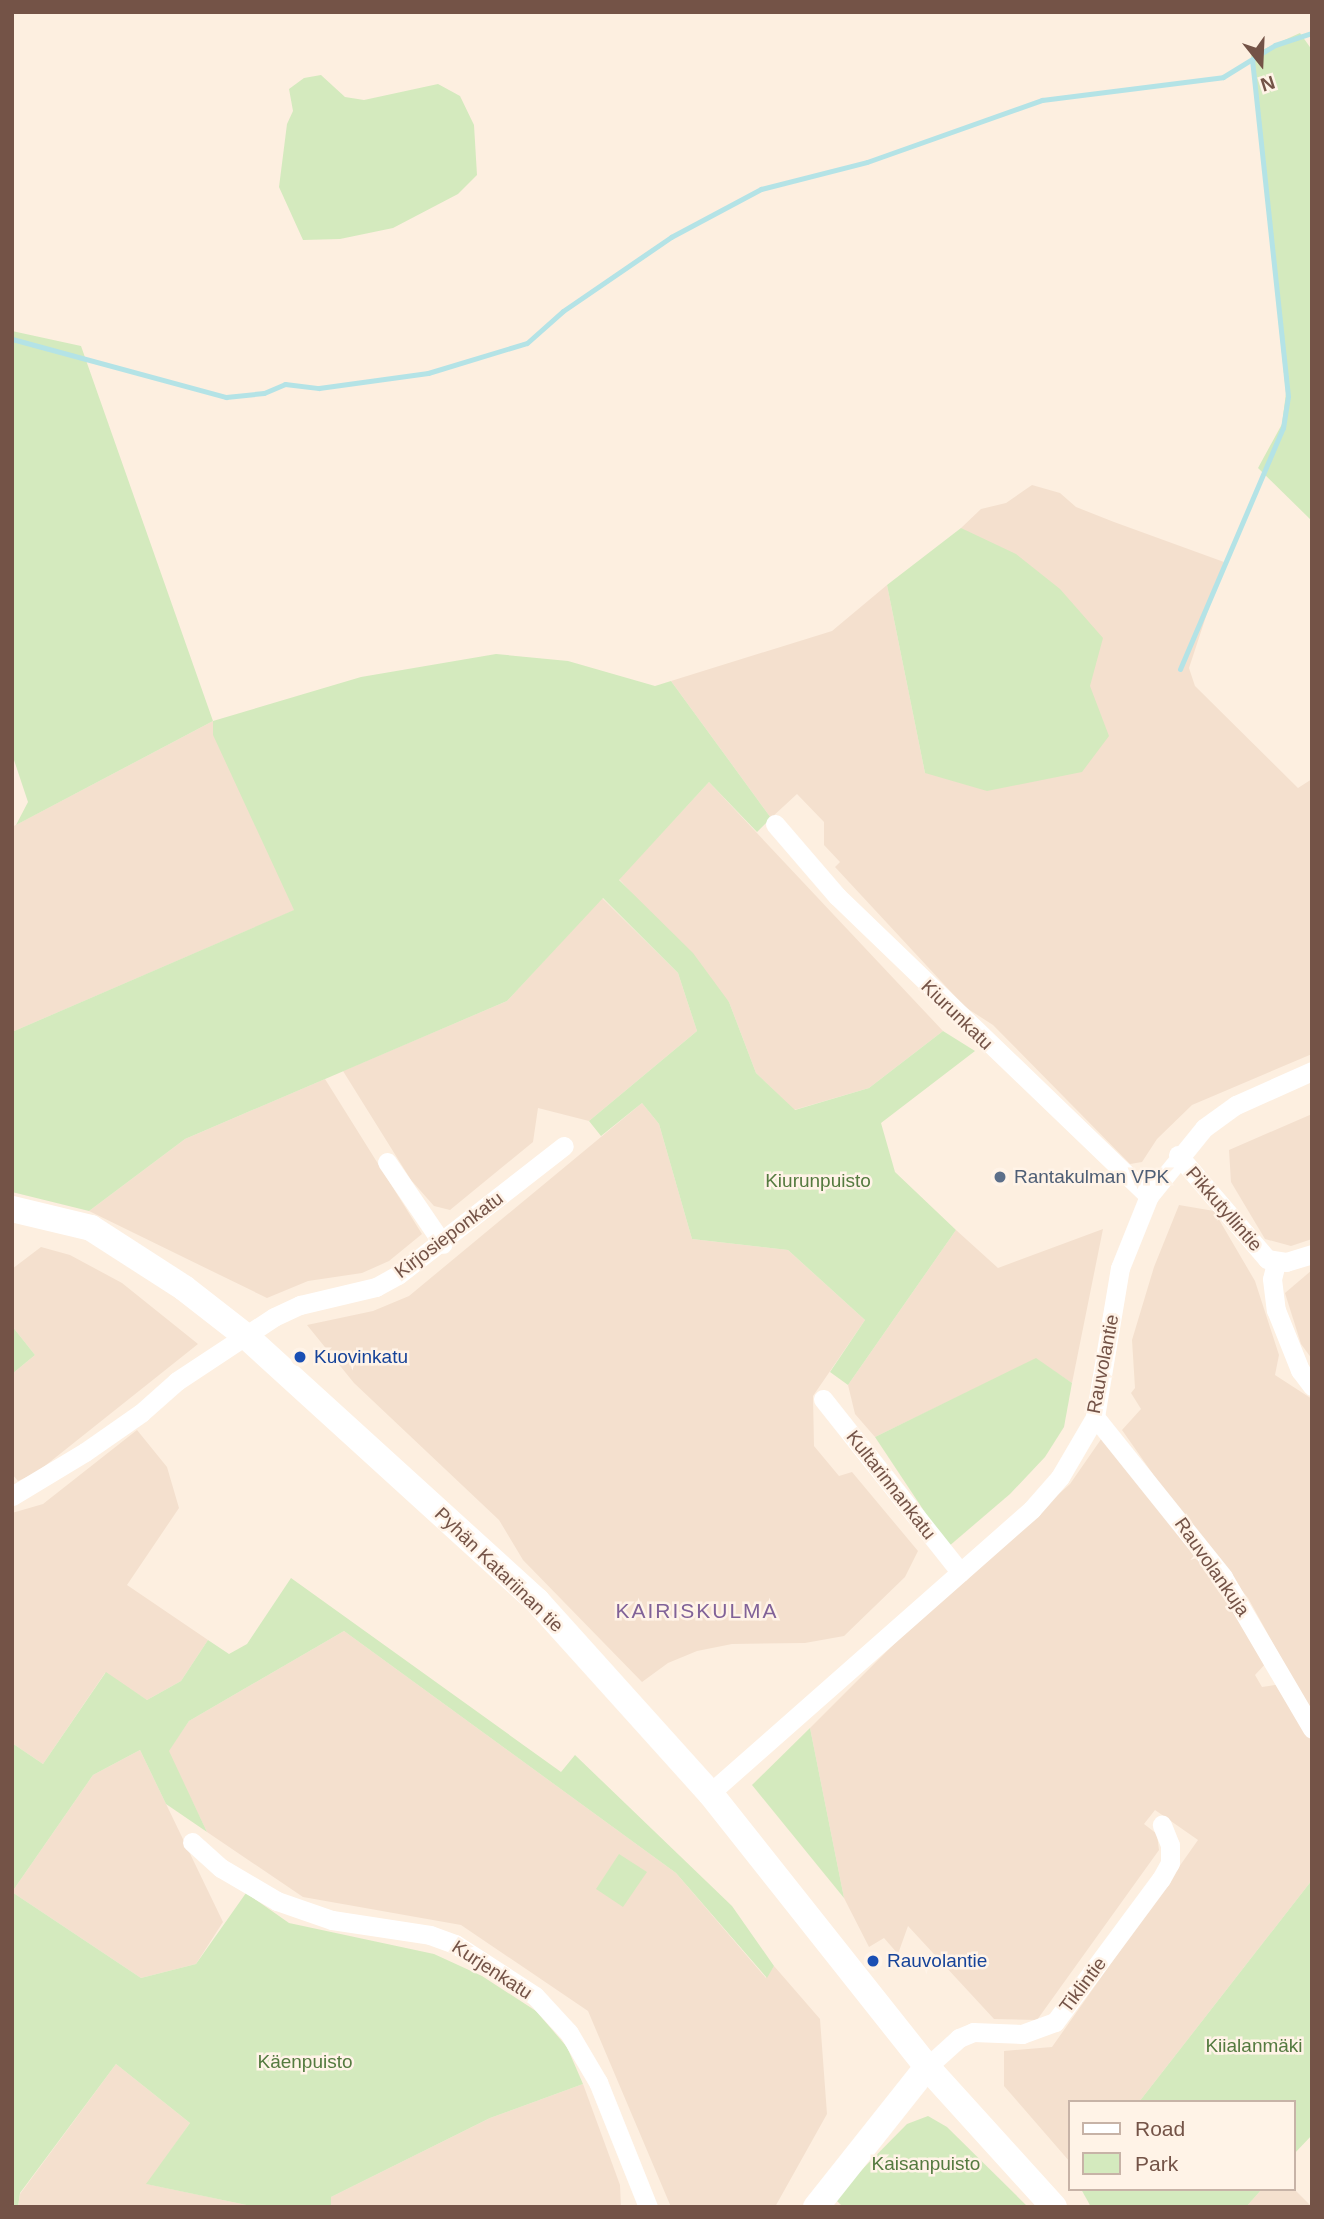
<!DOCTYPE html>
<meta charset="utf-8">
<style>
body{margin:0}
#map{position:relative;width:1324px;height:2219px;overflow:hidden;background:#fdefe0;font-family:Helvetica,sans-serif}
div>[style]{position:absolute}
[style*='--x']{left:calc(var(--x)*1px);top:calc(var(--y)*1px);width:calc(var(--w)*1px);rotate:calc(var(--a)*1deg)}
.residential>*{inset:0;background:#f4e0ce}
.green>*{inset:0;background:#d4eabe}
.stream>*{height:5px;margin:-2.5px;padding:0 2.5px;transform-origin:2.5px;border-radius:2.5px;background:#b4e3e6}
.street>*{height:19px;margin:-9.5px;padding:0 9.5px;transform-origin:9.5px;border-radius:9.5px;background:#fff}
.secondary>*{height:26px;margin:-13px;padding:0 13px;transform-origin:13px;border-radius:13px;background:#fff}
.dots>*{width:19px;height:19px;translate:-50% -50%;box-sizing:border-box;border:4px solid #fff3e7;border-radius:50%}
span{translate:-50% -50%;white-space:nowrap;text-align:center;line-height:1.15;-webkit-text-stroke:5px #fff3e7;paint-order:stroke}
.street-label{font-size:19px;color:#745347}
.service-label{font-size:19px;color:#4e5e75}
.left{translate:0 -50%;text-align:left}
.park-label{font-size:19px;color:#547a3f}
.transit-label{font-size:19px;color:#164399}
.neighbourhood-label{font-size:21px;color:#816298;letter-spacing:2px}
.frame{position:absolute;inset:0;border:14px solid #745347;pointer-events:none}
.legend{position:absolute;left:1068px;top:2100px;width:228px;height:91px;box-sizing:border-box;background:#fff3e7;border:2px solid #c7b3a7;margin:0;padding:9px 12px;list-style:none;font-size:21px;color:#745347}
.legend li{display:flex;align-items:center;gap:14px;height:35px}
.legend b{width:35px;border:2px solid #c7b3a7}
.north{position:absolute;left:1226px;top:28px;width:70px;height:70px;-webkit-text-stroke:5px #fff3e7;paint-order:stroke;rotate:162deg;font-size:19px;font-weight:700;line-height:28px;text-align:center;color:#745347}
.north::after{content:'';display:block;margin:auto;width:24px;height:32px;background:#745347;clip-path:polygon(50% 0,100% 100%,50% 72%,0 100%)}
</style>
<div id="map">
<div class="residential">
<div style="clip-path:polygon(1032px 485px,1060px 493px,1076px 507px,1114px 522px,1224px 562px,1189px 668px,1195px 686px,1298px 788px,1312px 779px,1312px 1054px,1192px 1105px,1157px 1139px,1142px 1162px,1130px 1164px,993px 1025px,965px 1007px,835px 867px,840px 862px,824px 845px,824px 822px,797px 794px,771px 818px,671px 681px,832px 631px,887px 585px,925px 773px,1081px 771px,961px 528px,981px 509px,1006px 503px)"></div>
<div style="clip-path:polygon(213px 721px,214px 735px,295px 910px,12px 1032px,12px 827px)"></div>
<div style="clip-path:polygon(709px 782px,943px 1031px,869px 1088px,794px 1110px,756px 1073px,729px 1002px,619px 879px)"></div>
<div style="clip-path:polygon(602px 898px,678px 973px,697px 1031px,589px 1121px,538px 1108px,533px 1142px,450px 1210px,434px 1206px,411px 1180px,343px 1071px,507px 1001px)"></div>
<div style="clip-path:polygon(325px 1079px,422px 1234px,389px 1261px,362px 1273px,308px 1281px,267px 1298px,89px 1211px,185px 1139px)"></div>
<div style="clip-path:polygon(642px 1103px,659px 1124px,692px 1239px,788px 1250px,865px 1320px,813px 1396px,814px 1446px,839px 1476px,852px 1472px,918px 1551px,905px 1577px,844px 1636px,805px 1643px,732px 1644px,697px 1651px,668px 1663px,642px 1682px,523px 1560px,499px 1520px,354px 1383px,307px 1325px,373px 1311px,409px 1296px)"></div>
<div style="clip-path:polygon(1312px 1114px,1312px 1239px,1291px 1246px,1265px 1239px,1231px 1182px,1229px 1150px)"></div>
<div style="clip-path:polygon(1179px 1205px,1214px 1211px,1255px 1281px,1279px 1355px,1275px 1375px,1312px 1399px,1312px 1714px,1248px 1598px,1188px 1524px,1122px 1430px,1141px 1409px,1131px 1393px,1135px 1388px,1132px 1340px,1154px 1267px)"></div>
<div style="clip-path:polygon(1103px 1229px,1072px 1383px,1036px 1359px,875px 1437px,855px 1414px,848px 1385px,956px 1230px,998px 1268px)"></div>
<div style="clip-path:polygon(41px 1247px,70px 1255px,122px 1283px,198px 1344px,36px 1473px,18px 1481px,12px 1474px,12px 1374px,35px 1355px,12px 1326px,12px 1269px)"></div>
<div style="clip-path:polygon(1312px 1270px,1312px 1359px,1301px 1344px,1285px 1293px)"></div>
<div style="clip-path:polygon(137px 1430px,167px 1467px,179px 1508px,127px 1585px,208px 1640px,181px 1681px,147px 1700px,105px 1673px,43px 1764px,12px 1743px,12px 1513px,43px 1504px)"></div>
<div style="clip-path:polygon(1104px 1435px,1211px 1576px,1268px 1661px,1255px 1675px,1262px 1687px,1281px 1684px,1312px 1740px,1312px 1880px,1139px 2102px,1070px 2102px,1070px 2162px,1004px 2086px,1004px 2051px,1052px 2047px,1198px 1840px,1155px 1810px,1144px 1824px,1157px 1834px,1159px 1850px,1037px 2020px,994px 2019px,908px 1926px,898px 1954px,884px 1938px,869px 1947px,844px 1898px,810px 1728px,918px 1620px,1070px 1484px)"></div>
<div style="clip-path:polygon(344px 1631px,676px 1873px,766px 1978px,774px 1966px,820px 2019px,827px 2114px,775px 2207px,671px 2207px,588px 2011px,461px 1925px,303px 1897px,207px 1832px,168px 1751px,189px 1721px)"></div>
<div style="clip-path:polygon(140px 1750px,223px 1922px,196px 1964px,141px 1978px,12px 1892px,93px 1775px)"></div>
<div style="clip-path:polygon(116px 2064px,190px 2123px,147px 2184px,256px 2207px,18px 2207px,20px 2194px)"></div>
<div style="clip-path:polygon(583px 2084px,620px 2185px,621px 2207px,331px 2207px,331px 2197px,490px 2118px)"></div>
<div style="clip-path:polygon(1262px 2189px,1294px 2189px,1312px 2207px,1246px 2207px)"></div>
</div>
<div class="green">
<div style="clip-path:polygon(1300px 33px,1312px 50px,1312px 521px,1258px 468px,1282px 424px,1286px 393px,1251px 55px)"></div>
<div style="clip-path:polygon(321px 75px,345px 97px,364px 100px,438px 84px,460px 96px,474px 125px,477px 175px,458px 194px,393px 228px,340px 239px,303px 240px,279px 187px,287px 124px,293px 111px,289px 89px,304px 78px)"></div>
<div style="clip-path:polygon(12px 331px,81px 346px,213px 721px,361px 677px,496px 654px,568px 661px,655px 686px,671px 681px,771px 818px,757px 832px,709px 782px,619px 880px,693px 953px,729px 1002px,756px 1073px,795px 1110px,869px 1088px,943px 1031px,975px 1051px,881px 1123px,895px 1172px,956px 1230px,848px 1385px,830px 1372px,865px 1320px,788px 1250px,692px 1239px,659px 1124px,642px 1103px,601px 1136px,589px 1121px,697px 1031px,678px 973px,603px 898px,507px 1001px,185px 1139px,89px 1211px,12px 1192px,12px 1032px,294px 910px,213px 735px,213px 721px,16px 825px,28px 802px,12px 754px)"></div>
<div style="clip-path:polygon(961px 528px,1016px 554px,1060px 589px,1103px 638px,1090px 686px,1109px 736px,1082px 772px,987px 791px,925px 773px,887px 585px)"></div>
<div style="clip-path:polygon(12px 1326px,35px 1355px,12px 1374px)"></div>
<div style="clip-path:polygon(1036px 1358px,1072px 1383px,1064px 1427px,1045px 1457px,1010px 1494px,948px 1547px,875px 1437px)"></div>
<div style="clip-path:polygon(291px 1578px,561px 1772px,575px 1755px,732px 1906px,774px 1966px,767px 1978px,676px 1873px,344px 1631px,189px 1721px,169px 1751px,207px 1832px,166px 1804px,140px 1750px,93px 1775px,12px 1892px,12px 1743px,43px 1764px,106px 1672px,147px 1700px,181px 1681px,208px 1640px,229px 1654px,247px 1644px)"></div>
<div style="clip-path:polygon(810px 1728px,844px 1898px,752px 1785px)"></div>
<div style="clip-path:polygon(619px 1854px,647px 1872px,623px 1907px,596px 1889px)"></div>
<div style="clip-path:polygon(1312px 1880px,1312px 2135px,1294px 2154px,1294px 2102px,1139px 2102px)"></div>
<div style="clip-path:polygon(12px 1892px,141px 1978px,196px 1964px,246px 1893px,289px 1923px,434px 1954px,482px 1976px,536px 2011px,567px 2047px,583px 2084px,490px 2118px,331px 2197px,331px 2207px,256px 2207px,146px 2184px,190px 2123px,116px 2064px,20px 2193px,18px 2207px,12px 2207px)"></div>
<div style="clip-path:polygon(928px 2116px,947px 2127px,1028px 2207px,843px 2207px,834px 2198px,907px 2124px)"></div>
<div style="clip-path:polygon(1081px 2189px,1262px 2189px,1246px 2207px,1091px 2207px)"></div>
</div>
<div class="stream">
<div style="--x:12;--y:339;--w:222;--a:15.2"></div>
<div style="--x:226;--y:397;--w:38;--a:-6"></div>
<div style="--x:264;--y:393;--w:23;--a:-23"></div>
<div style="--x:285;--y:384;--w:34;--a:7"></div>
<div style="--x:319;--y:388;--w:110;--a:-7.8"></div>
<div style="--x:428;--y:373;--w:103;--a:-16.9"></div>
<div style="--x:527;--y:343;--w:48;--a:-41.6"></div>
<div style="--x:563;--y:311;--w:131;--a:-34.4"></div>
<div style="--x:671;--y:237;--w:102;--a:-28.1"></div>
<div style="--x:761;--y:189;--w:109;--a:-14.3"></div>
<div style="--x:867;--y:162;--w:186;--a:-19.5"></div>
<div style="--x:1042;--y:100;--w:182;--a:-7.2"></div>
<div style="--x:1223;--y:77;--w:61;--a:-31.6"></div>
<div style="--x:1275;--y:45;--w:39;--a:-18"></div>
<div style="--x:1180;--y:669;--w:262;--a:-66.9"></div>
<div style="--x:1283;--y:428;--w:32;--a:-81"></div>
<div style="--x:1288;--y:396;--w:337;--a:-96.1"></div>
</div>
<div class="street">
<div style="--x:775;--y:824;--w:95;--a:49.3"></div>
<div style="--x:837;--y:896;--w:433;--a:43.9"></div>
<div style="--x:1178;--y:1155;--w:137;--a:49.4"></div>
<div style="--x:1267;--y:1259;--w:19;--a:9"></div>
<div style="--x:1286;--y:1262;--w:27;--a:-17"></div>
<div style="--x:387;--y:1162;--w:99;--a:55.7"></div>
<div style="--x:1276;--y:1263;--w:16;--a:104"></div>
<div style="--x:1272;--y:1279;--w:31;--a:83"></div>
<div style="--x:1276;--y:1310;--w:65;--a:68.2"></div>
<div style="--x:1300;--y:1370;--w:20;--a:53"></div>
<div style="--x:823;--y:1399;--w:221;--a:51.6"></div>
<div style="--x:1095;--y:1417;--w:205;--a:51.3"></div>
<div style="--x:1223;--y:1577;--w:176;--a:59.6"></div>
<div style="--x:12;--y:1496;--w:85;--a:-31.1"></div>
<div style="--x:85;--y:1452;--w:68;--a:-34.9"></div>
<div style="--x:141;--y:1413;--w:48;--a:-41.6"></div>
<div style="--x:177;--y:1381;--w:116;--a:-33.4"></div>
<div style="--x:274;--y:1317;--w:29;--a:-25"></div>
<div style="--x:300;--y:1305;--w:78;--a:-13.3"></div>
<div style="--x:376;--y:1287;--w:25;--a:-29"></div>
<div style="--x:398;--y:1275;--w:210;--a:-37.9"></div>
<div style="--x:710;--y:1793;--w:429;--a:-41.4"></div>
<div style="--x:1032;--y:1509;--w:43;--a:-48.8"></div>
<div style="--x:1060;--y:1477;--w:69;--a:-59.7"></div>
<div style="--x:1095;--y:1417;--w:151;--a:-80.5"></div>
<div style="--x:1120;--y:1268;--w:78;--a:-68.1"></div>
<div style="--x:1149;--y:1196;--w:87;--a:-51"></div>
<div style="--x:1204;--y:1128;--w:39;--a:-36"></div>
<div style="--x:1236;--y:1105;--w:83;--a:-24.1"></div>
<div style="--x:192;--y:1842;--w:39;--a:42"></div>
<div style="--x:221;--y:1868;--w:65;--a:30.5"></div>
<div style="--x:277;--y:1901;--w:58;--a:19.1"></div>
<div style="--x:332;--y:1920;--w:99;--a:8.7"></div>
<div style="--x:430;--y:1935;--w:27;--a:20"></div>
<div style="--x:455;--y:1944;--w:95;--a:33"></div>
<div style="--x:535;--y:1996;--w:50;--a:47.4"></div>
<div style="--x:569;--y:2033;--w:57;--a:59.4"></div>
<div style="--x:598;--y:2082;--w:135;--a:68.2"></div>
<div style="--x:927;--y:2067;--w:43;--a:-42.2"></div>
<div style="--x:959;--y:2038;--w:15;--a:-23"></div>
<div style="--x:973;--y:2032;--w:49;--a:2.3"></div>
<div style="--x:1022;--y:2034;--w:35;--a:-20"></div>
<div style="--x:1055;--y:2022;--w:178;--a:-53.5"></div>
<div style="--x:1161;--y:1879;--w:18;--a:-61"></div>
<div style="--x:1170;--y:1863;--w:18;--a:-90"></div>
<div style="--x:1170;--y:1845;--w:22;--a:-112"></div>
</div>
<div class="secondary">
<div style="--x:12;--y:1209;--w:81;--a:13.5"></div>
<div style="--x:91;--y:1228;--w:111;--a:32.8"></div>
<div style="--x:184;--y:1288;--w:81;--a:38"></div>
<div style="--x:248;--y:1338;--w:391;--a:42.3"></div>
<div style="--x:537;--y:1601;--w:258;--a:48"></div>
<div style="--x:710;--y:1793;--w:350;--a:51.6"></div>
<div style="--x:927;--y:2067;--w:189;--a:47.8"></div>
<div style="--x:816;--y:2207;--w:179;--a:-51.6"></div>
</div>
<div class="dots">
<div style="left:1000px;top:1177px;background:#5c6f8a"></div>
<div style="left:300px;top:1357px;background:#1a4fb4"></div>
<div style="left:873px;top:1961px;background:#1a4fb4"></div>
</div>
<div class="street-label">
<span style="left:957px;top:1015px;rotate:44deg">Kiurunkatu</span>
<span style="left:1224px;top:1209px;rotate:49deg">Pikkutyllintie</span>
<span style="left:449px;top:1235px;rotate:-37deg">Kirjosieponkatu</span>
<span style="left:1103px;top:1364px;rotate:-79deg">Rauvolantie</span>
<span style="left:891px;top:1485px;rotate:52deg">Kultarinnankatu</span>
<span style="left:1212px;top:1567px;rotate:55deg">Rauvolankuja</span>
<span style="left:499px;top:1570px;rotate:44deg">Pyhän Katariinan tie</span>
<span style="left:492px;top:1970px;rotate:33deg">Kurjenkatu</span>
<span style="left:1083px;top:1985px;rotate:-53deg">Tiklintie</span>
</div>
<div class="service-label">
<span class="left" style="left:1014px;top:1177px">Rantakulman VPK</span>
</div>
<div class="park-label">
<span style="left:818px;top:1181px">Kiurunpuisto</span>
<span style="left:1254px;top:2046px">Kiialanmäki</span>
<span style="left:305px;top:2062px">Käenpuisto</span>
<span style="left:926px;top:2164px">Kaisanpuisto</span>
</div>
<div class="transit-label">
<span class="left" style="left:314px;top:1357px">Kuovinkatu</span>
<span class="left" style="left:887px;top:1961px">Rauvolantie</span>
</div>
<div class="neighbourhood-label">
<span style="left:697px;top:1611px">KAIRISKULMA</span>
</div>
<div class="frame"></div>
<ul class="legend">
<li><b style="height:9px;background:#fff"></b>Road</li>
<li><b style="height:19px;background:#d4eabe"></b>Park</li>
</ul>
<div class="north">N</div>
</div>
